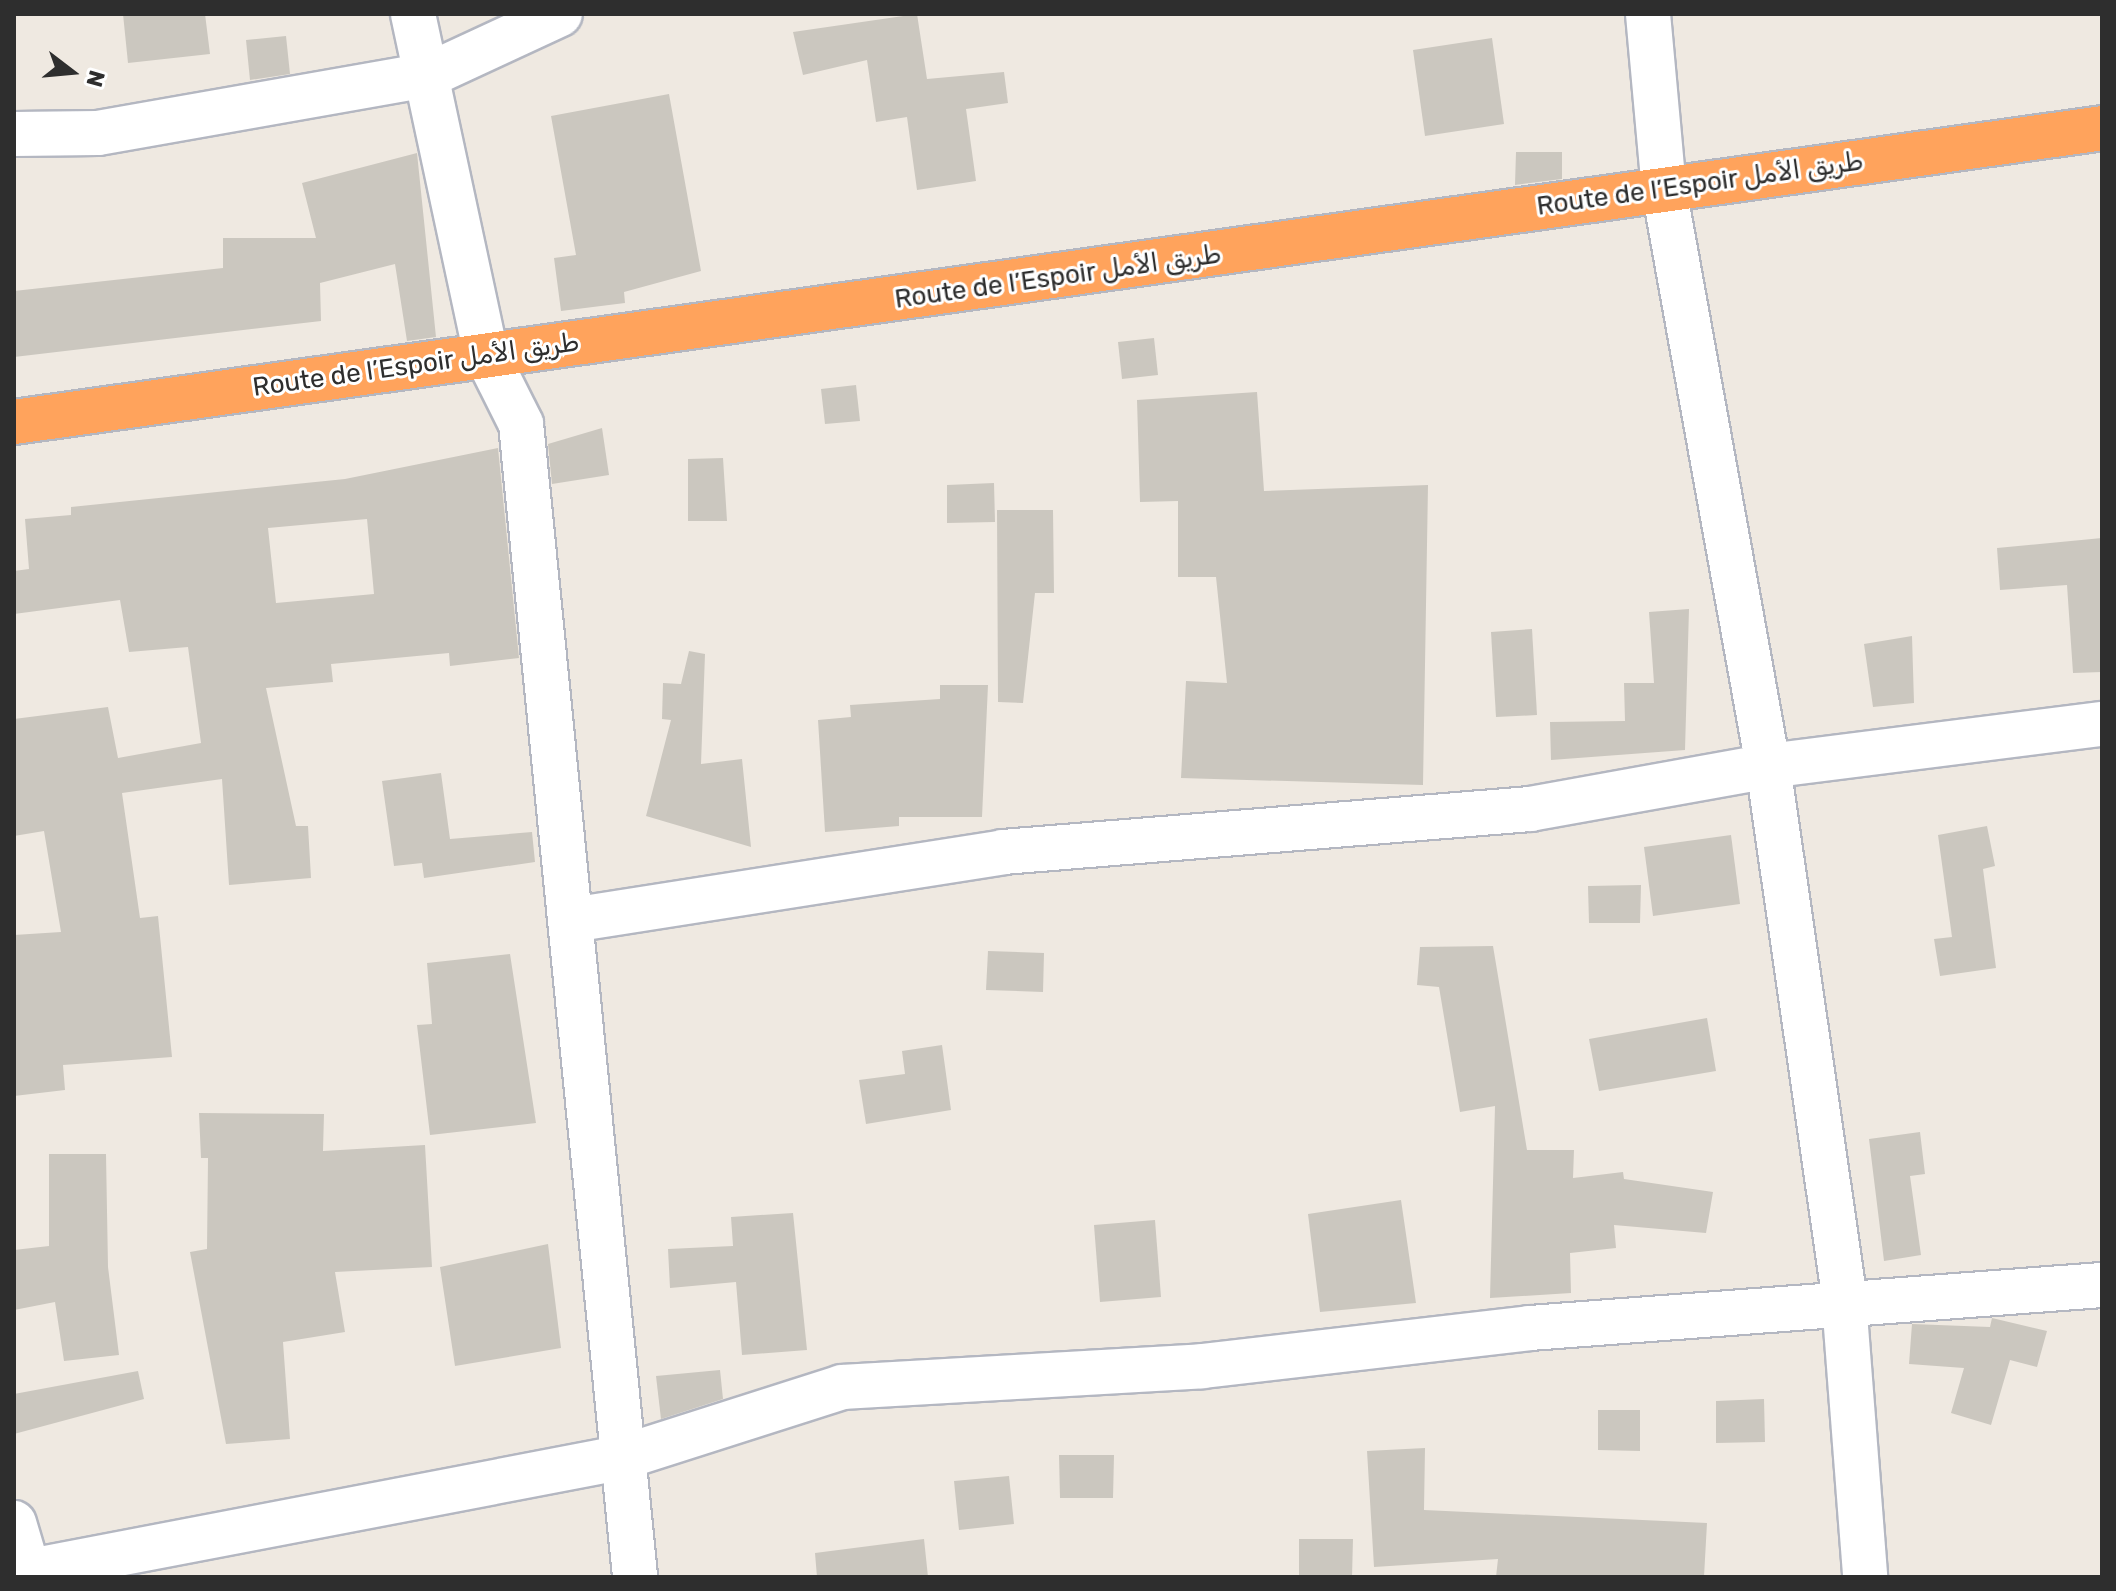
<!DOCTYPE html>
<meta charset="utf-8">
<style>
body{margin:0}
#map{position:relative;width:2116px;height:1591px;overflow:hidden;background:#efe9e1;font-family:Rubik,Vazirmatn,sans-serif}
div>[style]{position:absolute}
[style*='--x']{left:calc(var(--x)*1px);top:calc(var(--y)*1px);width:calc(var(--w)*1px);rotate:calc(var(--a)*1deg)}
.building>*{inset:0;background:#cbc7bf}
.roads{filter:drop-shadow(2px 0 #b4b7c1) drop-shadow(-2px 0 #b4b7c1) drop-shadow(0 2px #b4b7c1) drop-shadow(0 -2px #b4b7c1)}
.street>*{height:44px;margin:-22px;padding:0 22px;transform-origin:22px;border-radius:22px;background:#fff}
.highway>*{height:44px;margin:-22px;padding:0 22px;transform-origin:22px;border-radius:22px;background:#ffa35c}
span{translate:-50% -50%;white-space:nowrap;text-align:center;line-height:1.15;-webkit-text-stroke:6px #fff;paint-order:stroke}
.street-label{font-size:26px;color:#2e2e2e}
.frame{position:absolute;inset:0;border:16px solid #2e2e2e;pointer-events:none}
.north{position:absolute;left:32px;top:32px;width:80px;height:80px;-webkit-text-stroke:6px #fff;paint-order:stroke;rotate:106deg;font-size:22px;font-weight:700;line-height:32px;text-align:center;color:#2e2e2e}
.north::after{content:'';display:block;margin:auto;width:28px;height:36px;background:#2e2e2e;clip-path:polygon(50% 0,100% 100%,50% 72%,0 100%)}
</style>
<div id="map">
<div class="building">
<div style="clip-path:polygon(123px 14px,205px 14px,210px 54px,128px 63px)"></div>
<div style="clip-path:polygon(917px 14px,927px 79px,1004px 72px,1008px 103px,966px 109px,976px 181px,917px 190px,907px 117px,876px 122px,867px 60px,803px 75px,793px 32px)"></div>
<div style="clip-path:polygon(286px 36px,290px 74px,250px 80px,246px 40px)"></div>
<div style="clip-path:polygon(1492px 38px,1504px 124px,1425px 136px,1413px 50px)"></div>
<div style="clip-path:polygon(669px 94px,701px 271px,624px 292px,625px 303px,561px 311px,554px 258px,576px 255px,551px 116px)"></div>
<div style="clip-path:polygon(1516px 152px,1562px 152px,1562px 179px,1515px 185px)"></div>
<div style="clip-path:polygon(417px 153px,436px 337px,407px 341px,395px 264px,320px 283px,321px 321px,14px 357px,14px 291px,223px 268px,223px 238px,316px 238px,302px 183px)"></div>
<div style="clip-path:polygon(1154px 338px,1158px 375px,1122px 379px,1118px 342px)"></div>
<div style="clip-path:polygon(856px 385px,860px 421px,825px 424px,821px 389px)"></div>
<div style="clip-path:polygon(1257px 392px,1264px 491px,1428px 485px,1423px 785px,1181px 778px,1186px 681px,1227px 683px,1216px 577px,1178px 577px,1178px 501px,1140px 502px,1137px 400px)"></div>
<div style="clip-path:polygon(602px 428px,609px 475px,552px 484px,548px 444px)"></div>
<div style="clip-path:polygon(evenodd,498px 448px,519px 658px,450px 666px,449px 653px,331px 664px,333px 682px,266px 688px,296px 826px,308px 826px,311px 878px,229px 885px,222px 779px,122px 793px,140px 918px,158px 916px,172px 1057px,63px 1065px,65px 1090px,14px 1096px,14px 935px,61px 932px,44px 831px,14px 836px,14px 719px,108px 707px,118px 758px,201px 743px,188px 647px,129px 652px,120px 600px,14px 614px,14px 571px,29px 569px,25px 519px,71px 515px,71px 507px,345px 479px,498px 448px,367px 519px,374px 594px,276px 603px,268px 528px,367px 519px)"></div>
<div style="clip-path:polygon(723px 458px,727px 521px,688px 521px,688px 459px)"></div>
<div style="clip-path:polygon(994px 483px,995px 522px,947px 523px,947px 485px)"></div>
<div style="clip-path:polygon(997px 510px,1053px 510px,1054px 593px,1035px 593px,1023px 703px,998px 702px)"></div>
<div style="clip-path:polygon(2102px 538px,2102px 672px,2073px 673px,2067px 585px,2000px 590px,1997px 548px)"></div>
<div style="clip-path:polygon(1689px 609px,1685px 750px,1551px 760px,1550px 722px,1625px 721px,1624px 683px,1654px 683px,1649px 612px)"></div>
<div style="clip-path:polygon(1532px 629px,1537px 715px,1496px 717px,1491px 632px)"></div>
<div style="clip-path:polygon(1912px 636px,1914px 703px,1873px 707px,1864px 644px)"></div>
<div style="clip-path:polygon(689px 651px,705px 654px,701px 764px,742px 759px,751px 847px,646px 816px,671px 720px,662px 719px,663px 683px,681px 684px)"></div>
<div style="clip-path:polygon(940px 685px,988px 685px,982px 817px,899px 817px,899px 826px,825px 832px,818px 720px,851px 717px,850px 705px,940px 699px)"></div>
<div style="clip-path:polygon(441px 773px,450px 839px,532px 832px,535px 862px,424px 878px,422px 863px,394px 866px,382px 781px)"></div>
<div style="clip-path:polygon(1987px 826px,1995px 866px,1983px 869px,1996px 968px,1940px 976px,1934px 939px,1952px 937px,1938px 835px)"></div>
<div style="clip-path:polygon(1731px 835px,1740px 904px,1653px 916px,1644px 847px)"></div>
<div style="clip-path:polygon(1641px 885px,1640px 923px,1589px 923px,1588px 886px)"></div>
<div style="clip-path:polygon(1493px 946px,1527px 1150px,1574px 1150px,1573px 1178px,1623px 1172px,1624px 1179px,1713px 1192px,1706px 1233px,1614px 1225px,1616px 1248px,1570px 1253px,1571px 1293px,1490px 1298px,1495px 1106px,1460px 1112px,1439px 987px,1417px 985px,1420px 947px)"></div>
<div style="clip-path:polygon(988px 951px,1044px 953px,1043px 992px,986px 990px)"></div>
<div style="clip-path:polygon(510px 954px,536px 1123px,430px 1135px,417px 1025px,432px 1024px,427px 963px)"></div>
<div style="clip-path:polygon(1707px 1018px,1716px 1071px,1599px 1091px,1589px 1039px)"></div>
<div style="clip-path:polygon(942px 1045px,951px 1110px,866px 1124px,859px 1080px,905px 1074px,902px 1051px)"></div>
<div style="clip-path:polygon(199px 1113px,324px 1114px,323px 1151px,425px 1145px,432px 1267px,335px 1272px,345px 1332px,283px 1342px,290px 1439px,226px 1444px,190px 1252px,207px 1249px,208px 1158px,201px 1158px)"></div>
<div style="clip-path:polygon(1920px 1132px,1925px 1174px,1910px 1176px,1921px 1255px,1884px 1261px,1869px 1139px)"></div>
<div style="clip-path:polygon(49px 1154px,106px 1154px,108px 1267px,119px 1355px,64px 1361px,55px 1302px,14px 1310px,14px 1250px,49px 1246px)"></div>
<div style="clip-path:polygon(1401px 1200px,1416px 1303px,1320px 1312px,1308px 1214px)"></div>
<div style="clip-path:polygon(793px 1213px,807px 1350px,742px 1355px,736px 1282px,670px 1288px,668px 1249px,733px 1246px,731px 1217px)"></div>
<div style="clip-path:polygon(1155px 1220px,1161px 1297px,1100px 1302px,1094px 1225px)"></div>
<div style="clip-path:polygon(548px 1244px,561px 1348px,455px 1366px,440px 1267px)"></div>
<div style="clip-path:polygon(1992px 1318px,2047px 1331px,2037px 1367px,2010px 1360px,1991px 1425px,1951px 1413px,1964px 1368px,1909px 1364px,1912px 1324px,1990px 1327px)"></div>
<div style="clip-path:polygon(720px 1370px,723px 1399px,661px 1419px,656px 1376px)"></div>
<div style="clip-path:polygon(138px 1371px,144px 1399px,14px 1434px,14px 1394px)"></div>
<div style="clip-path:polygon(1764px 1399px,1765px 1442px,1716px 1443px,1716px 1401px)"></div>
<div style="clip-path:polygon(1598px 1410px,1640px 1410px,1640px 1451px,1598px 1450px)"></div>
<div style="clip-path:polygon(1425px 1448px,1424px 1510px,1707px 1523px,1704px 1577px,1496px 1577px,1498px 1559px,1374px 1567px,1367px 1451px)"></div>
<div style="clip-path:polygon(1059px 1455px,1114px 1455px,1113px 1498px,1060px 1498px)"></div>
<div style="clip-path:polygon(1009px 1476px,1014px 1524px,959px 1530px,954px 1481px)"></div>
<div style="clip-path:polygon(924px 1539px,928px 1577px,817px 1577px,815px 1553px)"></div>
<div style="clip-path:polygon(1299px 1539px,1353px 1539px,1352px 1577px,1299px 1577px)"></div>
</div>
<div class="roads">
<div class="street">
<div style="--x:413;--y:14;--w:348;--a:77.9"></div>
<div style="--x:486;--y:354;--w:78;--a:63.4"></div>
<div style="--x:521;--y:424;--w:1159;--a:84.35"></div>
<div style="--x:1648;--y:14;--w:176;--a:84.8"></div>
<div style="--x:1664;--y:189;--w:586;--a:79.78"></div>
<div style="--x:1768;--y:766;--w:527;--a:81.82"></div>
<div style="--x:1843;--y:1288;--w:290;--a:85.6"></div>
<div style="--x:14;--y:134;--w:84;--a:-0.7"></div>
<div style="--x:98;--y:133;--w:338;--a:-10"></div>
<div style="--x:431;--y:74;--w:142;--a:-24.9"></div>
<div style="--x:571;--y:920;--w:437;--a:-8.9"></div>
<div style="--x:1003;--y:852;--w:529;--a:-4.66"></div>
<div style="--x:1530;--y:809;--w:242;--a:-10.2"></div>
<div style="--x:1768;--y:766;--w:337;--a:-7.2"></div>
<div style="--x:14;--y:1523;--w:56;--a:73.5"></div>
<div style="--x:14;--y:1574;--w:617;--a:-10.84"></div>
<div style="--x:620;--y:1458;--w:233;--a:-17.7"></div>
<div style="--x:842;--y:1387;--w:361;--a:-3.3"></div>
<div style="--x:1202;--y:1366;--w:330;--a:-6.6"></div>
<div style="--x:1530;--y:1328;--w:574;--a:-4.3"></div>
</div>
<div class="highway">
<div style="--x:14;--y:422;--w:2109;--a:-8.01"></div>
</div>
</div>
<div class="street-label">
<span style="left:1700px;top:184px;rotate:-8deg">Route de l’Espoir طريق الأمل</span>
<span style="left:1058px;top:277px;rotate:-8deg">Route de l’Espoir طريق الأمل</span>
<span style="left:416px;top:365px;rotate:-8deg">Route de l’Espoir طريق الأمل</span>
</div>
<div class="frame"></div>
<div class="north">N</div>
</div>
